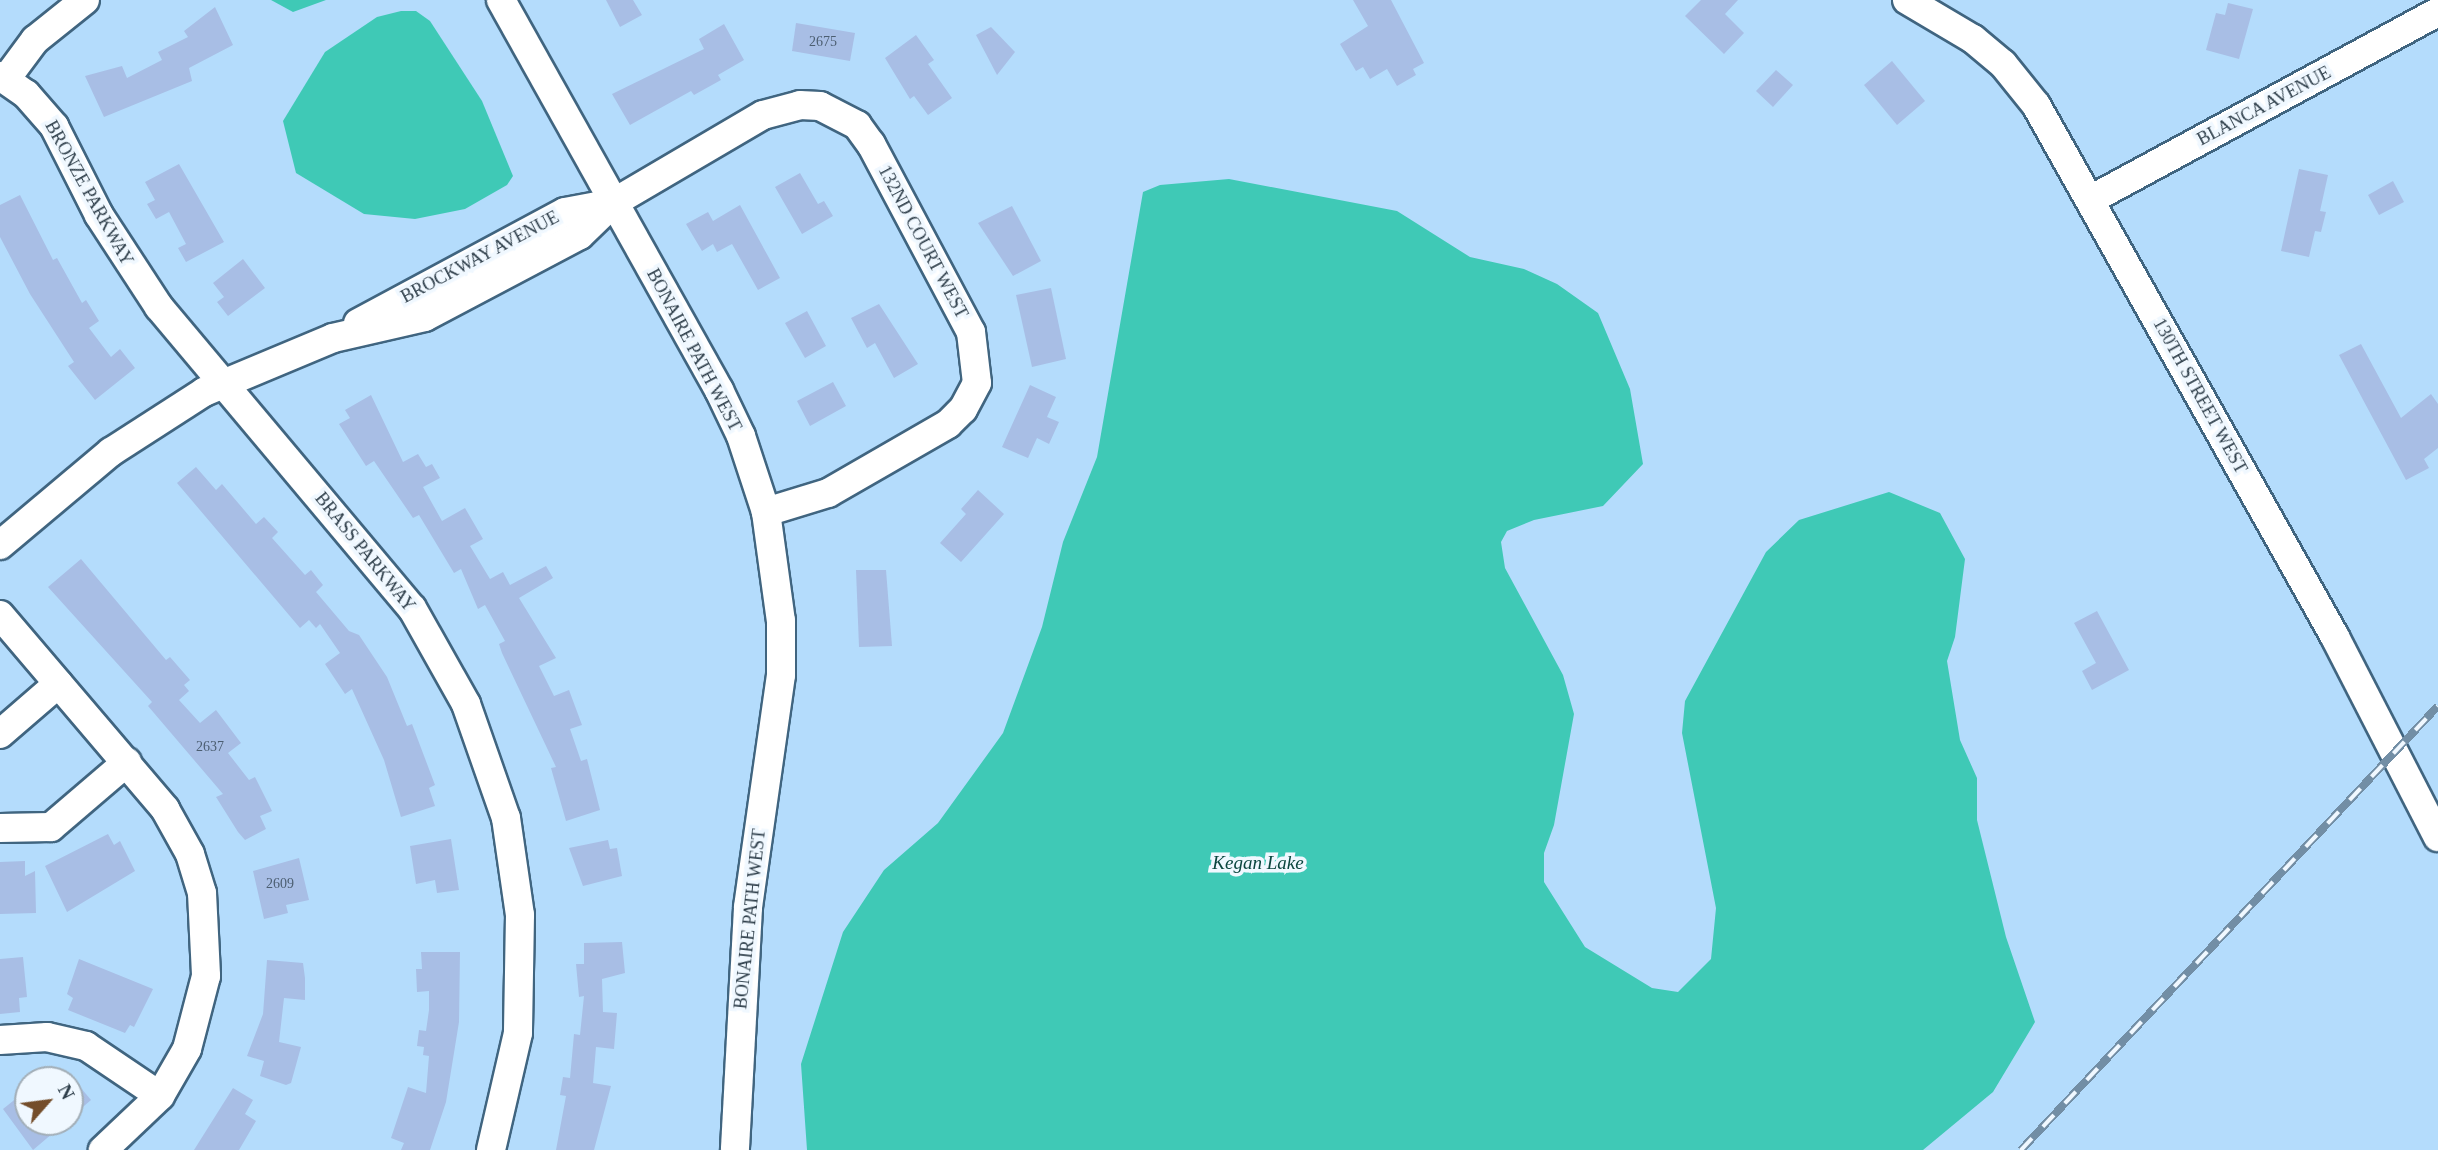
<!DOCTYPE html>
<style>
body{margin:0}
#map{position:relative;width:2438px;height:1150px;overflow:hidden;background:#b4dcfc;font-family:Georgia,serif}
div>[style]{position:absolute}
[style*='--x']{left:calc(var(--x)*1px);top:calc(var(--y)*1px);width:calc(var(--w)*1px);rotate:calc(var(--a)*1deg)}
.water>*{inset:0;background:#3fc9b6}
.building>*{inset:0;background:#a8bee5}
.roads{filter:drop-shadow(2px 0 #406580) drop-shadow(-2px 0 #406580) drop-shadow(0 2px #406580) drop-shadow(0 -2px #406580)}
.minor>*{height:28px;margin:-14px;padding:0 14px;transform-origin:14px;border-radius:14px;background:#fff}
.rail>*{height:8px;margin-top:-4px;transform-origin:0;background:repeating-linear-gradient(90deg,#f0f8ff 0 16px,#728ea5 0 32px);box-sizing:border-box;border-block:2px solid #728ea5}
span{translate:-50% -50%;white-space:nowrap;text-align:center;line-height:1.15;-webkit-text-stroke:7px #f0f8ff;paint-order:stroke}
.number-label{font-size:14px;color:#4c5e71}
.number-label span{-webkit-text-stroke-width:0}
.street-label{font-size:18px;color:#2e3e4a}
.water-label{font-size:19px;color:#0a463f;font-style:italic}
.north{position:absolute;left:14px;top:1066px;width:70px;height:70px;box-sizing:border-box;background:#f0f8ff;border:2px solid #a2aeb7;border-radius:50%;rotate:62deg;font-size:19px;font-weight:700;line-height:28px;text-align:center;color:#2e3e4a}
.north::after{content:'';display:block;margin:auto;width:24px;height:32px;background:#744d2a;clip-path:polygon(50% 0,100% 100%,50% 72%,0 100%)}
</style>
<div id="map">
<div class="water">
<div style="clip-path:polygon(271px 0,326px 0,293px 12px)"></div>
<div style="clip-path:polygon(401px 11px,416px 11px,430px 21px,482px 101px,513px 176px,507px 185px,465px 209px,415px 219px,364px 214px,296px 173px,283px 121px,325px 52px,377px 17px)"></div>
<div style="clip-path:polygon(1229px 179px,1397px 211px,1470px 257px,1524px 269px,1557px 284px,1598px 313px,1630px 389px,1643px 464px,1603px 506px,1534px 520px,1507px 531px,1501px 542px,1505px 568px,1563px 675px,1574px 714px,1554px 825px,1544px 853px,1544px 882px,1585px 947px,1652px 988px,1678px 992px,1711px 959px,1716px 908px,1682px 733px,1685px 701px,1766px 552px,1799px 520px,1889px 492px,1940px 513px,1965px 559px,1955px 637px,1947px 661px,1960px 740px,1977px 778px,1977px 820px,2006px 937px,2035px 1022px,1993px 1092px,1923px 1150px,807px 1150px,801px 1064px,843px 932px,884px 870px,938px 823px,1003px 733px,1042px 627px,1063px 542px,1097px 457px,1143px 192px,1160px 185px)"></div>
</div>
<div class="building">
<div style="clip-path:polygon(606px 0,633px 0,642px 15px,620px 27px)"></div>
<div style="clip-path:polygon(1353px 0,1391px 0,1424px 63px,1413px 69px,1416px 75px,1397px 86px,1387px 69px,1370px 79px,1363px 67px,1356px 71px,1340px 44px,1368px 26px)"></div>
<div style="clip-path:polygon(1701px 0,1738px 0,1725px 14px,1744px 33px,1724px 54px,1685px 16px)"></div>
<div style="clip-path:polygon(2228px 3px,2253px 9px,2239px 59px,2206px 50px,2216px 13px,2225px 15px)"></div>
<div style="clip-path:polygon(215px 7px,233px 45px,189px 68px,192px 81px,104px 117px,85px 76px,122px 66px,127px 78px,162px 60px,158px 52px,188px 37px,184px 31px)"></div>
<div style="clip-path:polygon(796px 23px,855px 33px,850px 61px,792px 51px)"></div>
<div style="clip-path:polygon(724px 24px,744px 60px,718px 75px,721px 80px,694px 95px,691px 91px,630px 125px,612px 94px,704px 49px,699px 39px)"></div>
<div style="clip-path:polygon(991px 27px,1015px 52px,997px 75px,976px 35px)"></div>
<div style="clip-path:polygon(916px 35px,934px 60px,928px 64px,952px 98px,928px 115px,914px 96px,910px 99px,885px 58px)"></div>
<div style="clip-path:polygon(1892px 61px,1925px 101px,1897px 125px,1864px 85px)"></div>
<div style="clip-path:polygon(1776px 70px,1793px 85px,1773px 107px,1756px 91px)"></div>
<div style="clip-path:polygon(179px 164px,224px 242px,186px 262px,178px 248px,186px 244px,169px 212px,156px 219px,147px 204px,155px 200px,145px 182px)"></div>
<div style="clip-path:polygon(2299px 169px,2328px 175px,2320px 211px,2326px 212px,2321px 232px,2315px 231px,2309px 257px,2281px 251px)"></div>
<div style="clip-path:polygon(800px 173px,818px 204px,824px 201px,833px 216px,802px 234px,775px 187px)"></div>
<div style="clip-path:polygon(2393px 181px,2404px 202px,2379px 215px,2368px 195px)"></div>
<div style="clip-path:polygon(20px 195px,53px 260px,57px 258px,82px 303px,86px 300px,99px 321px,89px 328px,111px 357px,120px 349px,135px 368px,95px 400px,68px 366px,74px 362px,30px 294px,0 237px,0 205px)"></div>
<div style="clip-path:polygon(740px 205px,780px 278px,758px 290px,732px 244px,717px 252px,713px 244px,702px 251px,686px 224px,708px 212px,713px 221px)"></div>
<div style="clip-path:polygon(1012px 206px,1041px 261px,1013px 276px,978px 223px)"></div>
<div style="clip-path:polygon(243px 259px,265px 288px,228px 316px,217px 302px,224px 297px,213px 283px)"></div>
<div style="clip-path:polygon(1051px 288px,1066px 359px,1032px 367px,1016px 295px)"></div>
<div style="clip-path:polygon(879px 304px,918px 364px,894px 378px,875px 343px,867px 348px,851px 318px)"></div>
<div style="clip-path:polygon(807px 311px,826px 346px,805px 358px,785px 323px)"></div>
<div style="clip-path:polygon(2361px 344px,2401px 418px,2431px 394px,2438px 404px,2438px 448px,2424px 459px,2429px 468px,2406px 480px,2339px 355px)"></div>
<div style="clip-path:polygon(833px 382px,846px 406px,810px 426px,797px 401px)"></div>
<div style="clip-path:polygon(1030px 385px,1056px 397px,1047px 417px,1059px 422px,1049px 444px,1037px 438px,1028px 458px,1002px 447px)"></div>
<div style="clip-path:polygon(371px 395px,403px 462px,418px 454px,426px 467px,432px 464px,440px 478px,423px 487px,442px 521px,465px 508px,483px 539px,470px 546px,490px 579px,503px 572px,510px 585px,546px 566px,553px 578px,519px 598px,556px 658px,539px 666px,554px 696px,569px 690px,582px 725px,570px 729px,581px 761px,587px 759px,600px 810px,566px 821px,551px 768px,556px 767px,502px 653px,499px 644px,505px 641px,485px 605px,478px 609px,461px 569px,454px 573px,419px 515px,413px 518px,374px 461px,366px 466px,339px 424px,350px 418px,345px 410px)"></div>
<div style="clip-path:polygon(196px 467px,216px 490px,222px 484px,256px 524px,264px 517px,278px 532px,272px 538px,305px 575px,311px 570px,323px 585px,316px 592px,349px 631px,359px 635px,387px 677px,407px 726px,412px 724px,435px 785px,429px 788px,435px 806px,401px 817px,384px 760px,352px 689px,345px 694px,325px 664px,340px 653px,320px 624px,316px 628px,309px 620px,300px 628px,177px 483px)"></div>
<div style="clip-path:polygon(978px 490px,1004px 514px,961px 562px,940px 543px,966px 514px,961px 509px)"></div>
<div style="clip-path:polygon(81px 559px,166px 660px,170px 657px,190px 680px,184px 685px,189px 691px,179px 700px,200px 723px,216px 710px,241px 743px,228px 753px,249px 780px,255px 777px,272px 811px,260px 816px,266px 829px,245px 840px,238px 832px,216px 797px,223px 794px,148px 706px,152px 702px,48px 587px)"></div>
<div style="clip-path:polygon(856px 570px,886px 570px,892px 646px,859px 647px)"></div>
<div style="clip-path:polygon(2097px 611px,2129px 670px,2092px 690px,2082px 671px,2096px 663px,2074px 623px)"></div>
<div style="clip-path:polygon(108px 834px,114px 845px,120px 841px,135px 871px,67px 912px,45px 866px)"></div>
<div style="clip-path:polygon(451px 839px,459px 890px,437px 893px,435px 880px,416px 884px,410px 846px)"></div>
<div style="clip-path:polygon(608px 840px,610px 849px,617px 848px,622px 876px,583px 886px,569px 848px)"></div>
<div style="clip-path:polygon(299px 858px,309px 900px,286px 905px,288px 913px,264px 919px,253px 871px)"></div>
<div style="clip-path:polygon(25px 861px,25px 876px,35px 871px,36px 913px,0 914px,0 862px)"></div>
<div style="clip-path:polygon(622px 942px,625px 973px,602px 979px,603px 1012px,617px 1013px,614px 1049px,596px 1047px,593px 1083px,611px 1086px,594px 1150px,556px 1150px,566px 1096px,560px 1095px,563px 1077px,570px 1078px,574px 1034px,580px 1035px,584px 996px,579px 997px,576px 964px,584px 964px,584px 943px)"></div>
<div style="clip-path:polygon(421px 952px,460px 952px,459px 1022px,446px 1102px,430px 1150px,401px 1150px,404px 1143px,391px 1138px,408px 1087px,426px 1093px,429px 1056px,423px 1055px,424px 1047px,417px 1046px,419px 1030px,426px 1031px,429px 1010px,429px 991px,417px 992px,416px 969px,422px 969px)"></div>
<div style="clip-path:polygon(23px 957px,27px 997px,19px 998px,20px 1012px,0 1014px,0 959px)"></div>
<div style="clip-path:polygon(79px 959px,153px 989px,134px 1027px,130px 1025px,125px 1033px,68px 1010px,73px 998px,67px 994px)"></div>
<div style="clip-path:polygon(267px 960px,303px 963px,305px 978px,305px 1000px,284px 998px,279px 1042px,301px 1047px,291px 1083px,286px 1085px,260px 1076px,264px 1061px,247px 1056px,263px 1014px)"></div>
<div style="clip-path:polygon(70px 1075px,91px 1100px,70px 1118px)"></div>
<div style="clip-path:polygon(233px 1088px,253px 1100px,245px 1114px,256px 1121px,239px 1150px,194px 1150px)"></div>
<div style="clip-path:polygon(28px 1089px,28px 1122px,66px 1122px,33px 1150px,3px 1109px)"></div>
</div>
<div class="roads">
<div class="minor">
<div style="--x:501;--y:0;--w:447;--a:60.8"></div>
<div style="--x:719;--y:390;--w:51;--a:64.4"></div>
<div style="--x:741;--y:436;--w:80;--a:71.8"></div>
<div style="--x:766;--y:512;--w:110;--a:82.2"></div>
<div style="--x:781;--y:621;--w:54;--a:90"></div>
<div style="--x:781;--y:675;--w:235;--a:98.1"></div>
<div style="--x:748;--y:908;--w:242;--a:93.1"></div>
<div style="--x:1907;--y:0;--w:77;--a:30.6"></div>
<div style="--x:1973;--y:39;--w:39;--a:40"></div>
<div style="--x:2003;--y:64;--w:53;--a:51.2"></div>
<div style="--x:2036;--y:105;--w:610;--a:60.66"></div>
<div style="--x:2335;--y:637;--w:225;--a:62.8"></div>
<div style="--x:0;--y:76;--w:32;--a:35"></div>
<div style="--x:26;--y:94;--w:43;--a:48.8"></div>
<div style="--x:54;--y:126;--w:100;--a:63.2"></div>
<div style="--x:99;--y:215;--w:110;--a:56.9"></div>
<div style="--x:159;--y:307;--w:393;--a:50"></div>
<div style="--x:412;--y:608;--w:110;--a:60.6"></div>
<div style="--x:466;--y:704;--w:121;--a:70.7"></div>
<div style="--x:506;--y:818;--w:98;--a:81.8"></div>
<div style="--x:520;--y:915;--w:118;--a:91"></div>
<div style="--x:518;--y:1033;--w:120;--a:103"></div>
<div style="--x:6;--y:79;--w:49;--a:-53.4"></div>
<div style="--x:35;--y:40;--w:64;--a:-38.7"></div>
<div style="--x:2090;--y:200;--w:396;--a:-28.4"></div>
<div style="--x:358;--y:323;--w:235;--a:-28.2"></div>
<div style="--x:565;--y:212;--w:49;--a:-10.6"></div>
<div style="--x:0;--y:545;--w:145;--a:-40"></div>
<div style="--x:111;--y:452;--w:111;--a:-32.8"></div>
<div style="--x:204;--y:392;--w:140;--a:-22.7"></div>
<div style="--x:333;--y:338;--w:94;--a:-12.9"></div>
<div style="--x:425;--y:317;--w:175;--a:-27.9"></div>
<div style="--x:580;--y:235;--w:46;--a:-44.1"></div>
<div style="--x:613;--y:203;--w:174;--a:-30.4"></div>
<div style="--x:763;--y:115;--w:38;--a:-15"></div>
<div style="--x:800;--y:105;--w:20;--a:3"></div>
<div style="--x:820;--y:106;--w:42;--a:27.2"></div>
<div style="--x:857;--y:125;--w:24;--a:54"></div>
<div style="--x:871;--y:144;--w:213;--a:62"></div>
<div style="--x:971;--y:332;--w:51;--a:83.3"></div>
<div style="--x:977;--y:383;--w:30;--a:118"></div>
<div style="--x:963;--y:409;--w:21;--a:135"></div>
<div style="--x:948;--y:424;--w:138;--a:150.1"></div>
<div style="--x:828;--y:493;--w:65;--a:163"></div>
<div style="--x:0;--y:615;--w:255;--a:49.6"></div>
<div style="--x:165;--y:809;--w:51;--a:60.9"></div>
<div style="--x:190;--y:854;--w:41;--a:72.9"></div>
<div style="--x:202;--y:893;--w:83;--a:87.2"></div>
<div style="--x:206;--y:976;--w:75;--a:104.6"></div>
<div style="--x:187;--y:1049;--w:54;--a:119.9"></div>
<div style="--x:160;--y:1096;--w:79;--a:136.5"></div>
<div style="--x:0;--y:734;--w:77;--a:-40.8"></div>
<div style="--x:0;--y:828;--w:51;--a:-1.1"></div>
<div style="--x:51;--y:827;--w:100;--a:-40.5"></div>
<div style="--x:0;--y:1040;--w:47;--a:-3.7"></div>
<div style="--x:47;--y:1037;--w:40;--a:13"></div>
<div style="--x:86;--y:1046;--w:89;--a:34"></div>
</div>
</div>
<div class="rail">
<div style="--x:2021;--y:1150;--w:609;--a:-46.8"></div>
</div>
<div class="number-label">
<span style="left:823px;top:42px">2675</span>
<span style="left:210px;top:747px">2637</span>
<span style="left:280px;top:884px">2609</span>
</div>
<div class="street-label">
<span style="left:2264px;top:106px;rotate:-28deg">BLANCA AVENUE</span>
<span style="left:89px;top:193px;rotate:61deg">BRONZE PARKWAY</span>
<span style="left:923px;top:242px;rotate:62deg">132ND COURT WEST</span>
<span style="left:480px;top:257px;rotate:-28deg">BROCKWAY AVENUE</span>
<span style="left:694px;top:350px;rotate:62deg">BONAIRE PATH WEST</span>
<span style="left:2200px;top:396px;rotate:61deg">130TH STREET WEST</span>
<span style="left:365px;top:552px;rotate:51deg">BRASS PARKWAY</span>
<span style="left:750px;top:919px;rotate:-84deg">BONAIRE PATH WEST</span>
</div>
<div class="water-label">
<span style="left:1258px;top:863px">Kegan Lake</span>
</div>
<div class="north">N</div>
</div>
